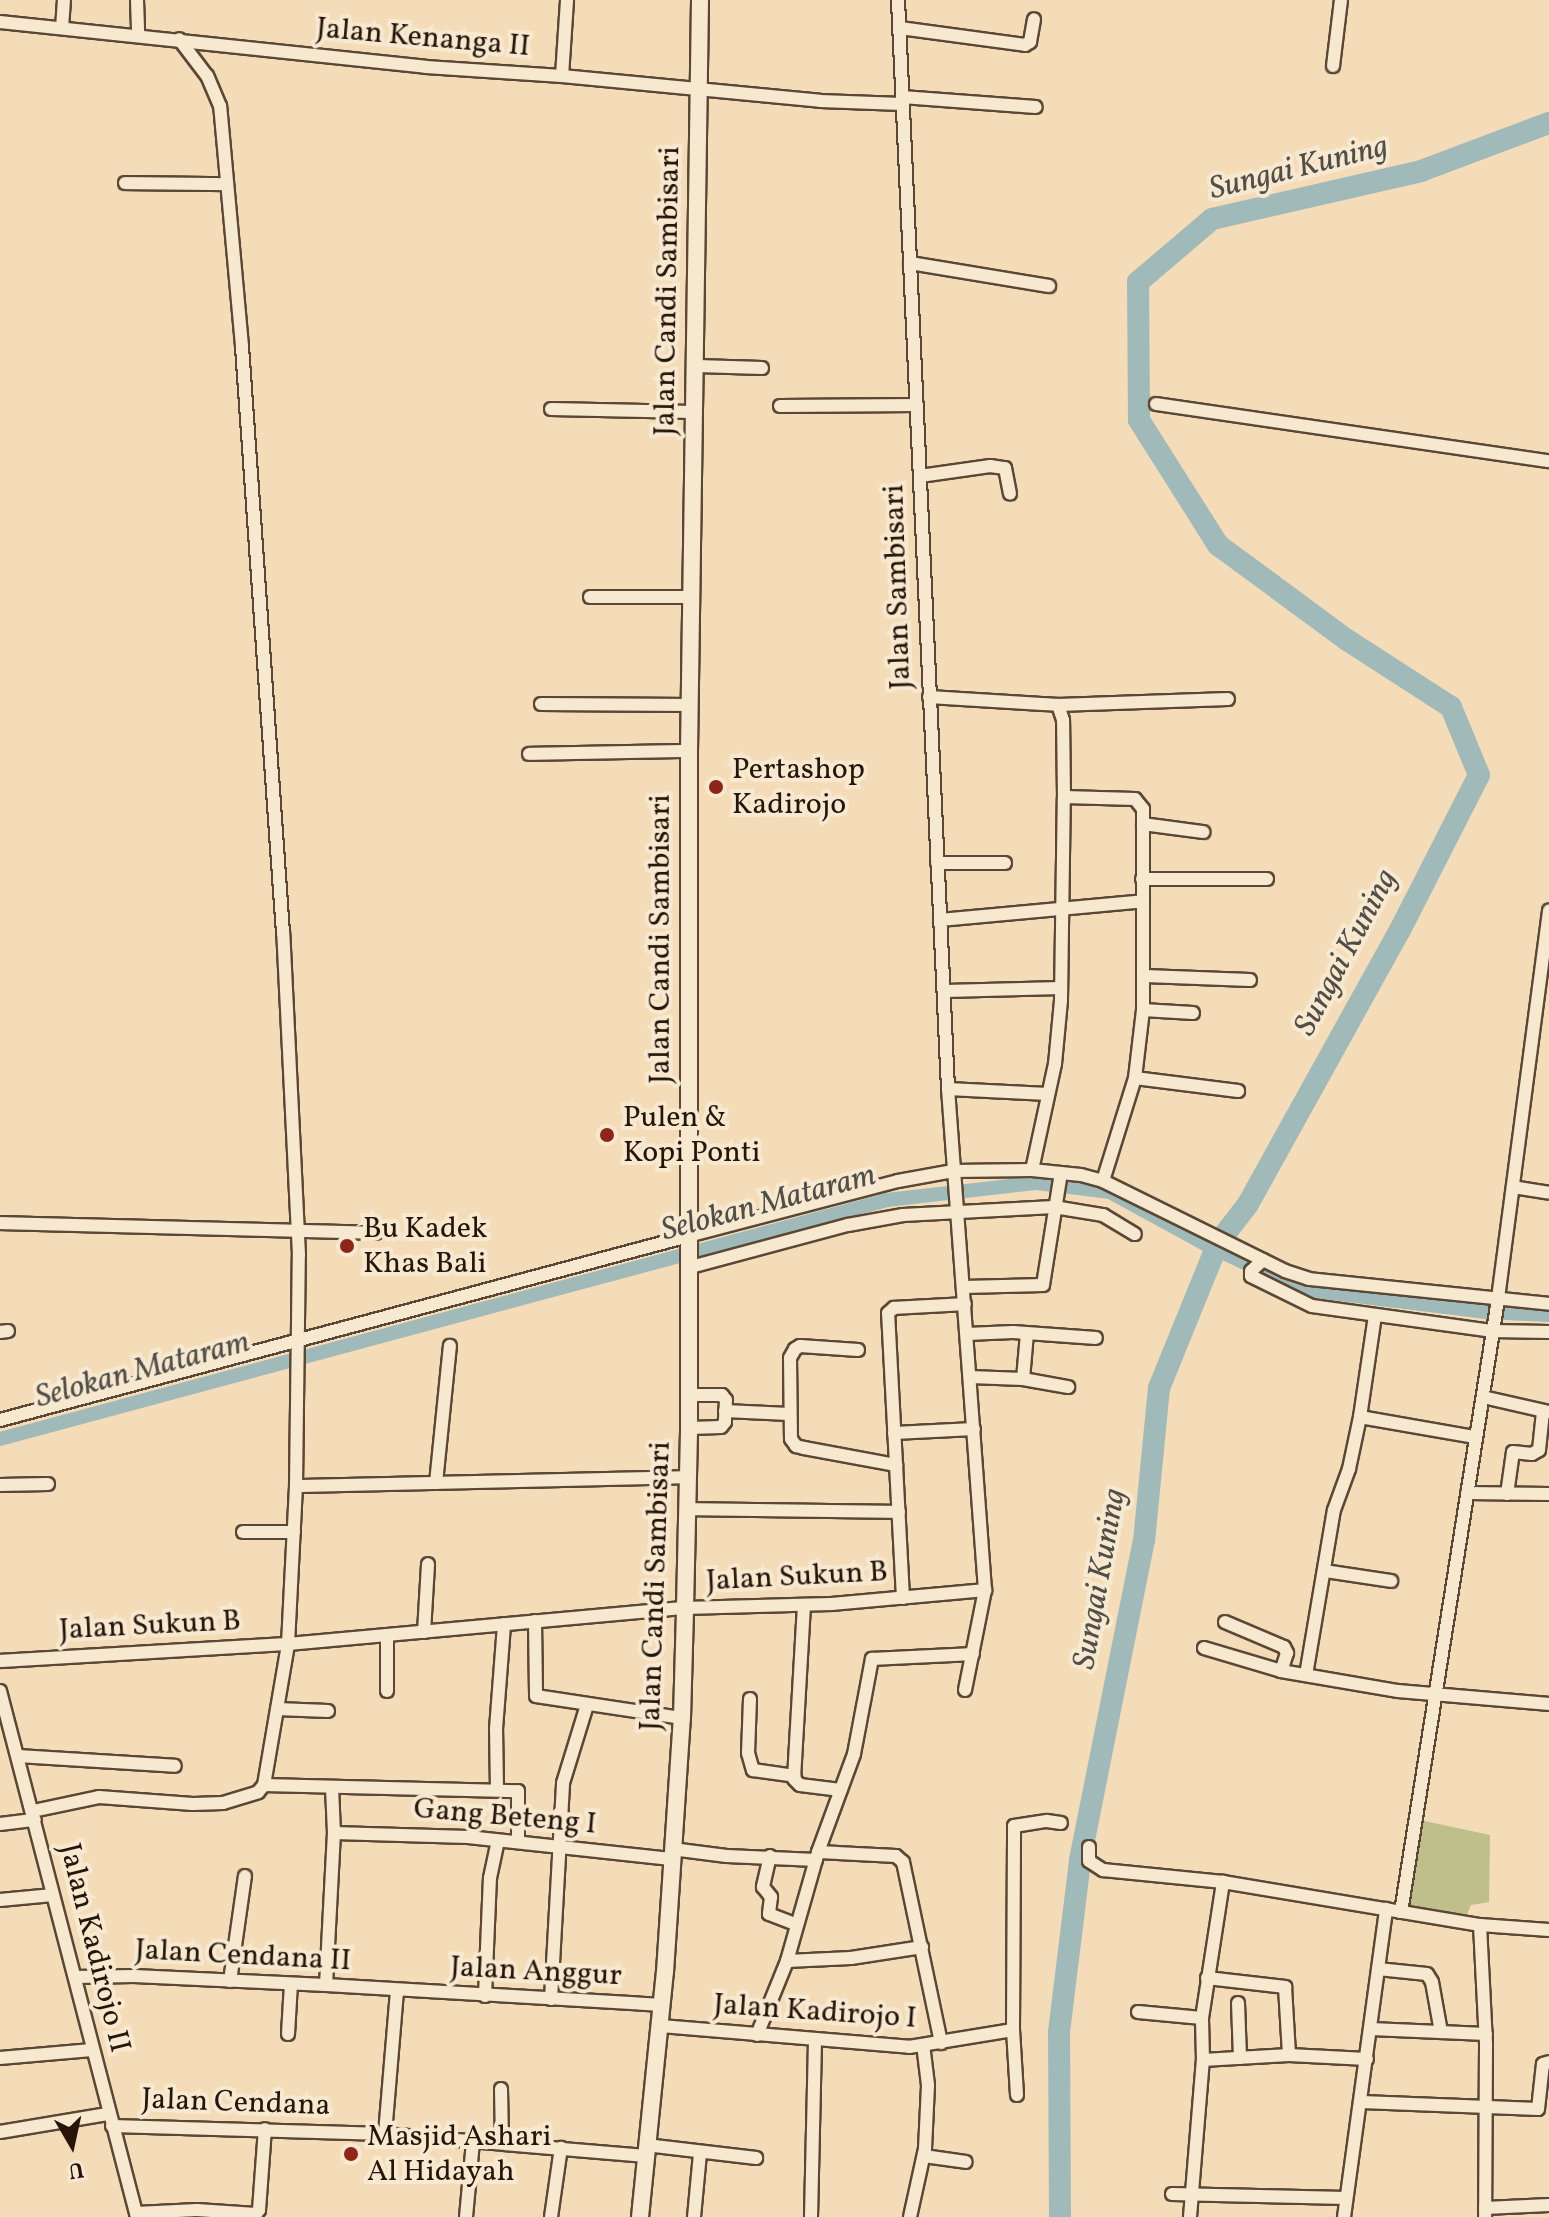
<!DOCTYPE html>
<style>
body{margin:0}
#map{position:relative;width:1549px;height:2217px;overflow:hidden;background:#f3dcb7;font-family:Vollkorn,serif}
div>[style]{position:absolute}
[style*='--x']{left:calc(var(--x)*1px);top:calc(var(--y)*1px);width:calc(var(--w)*1px);rotate:calc(var(--a)*1deg)}
.green>*{inset:0;background:#bfbf8c}
.canal>*{height:14px;margin:-7px;padding:0 7px;transform-origin:7px;border-radius:7px;background:#a0b9b9}
.river>*{height:22px;margin:-11px;padding:0 11px;transform-origin:11px;border-radius:11px;background:#a0b9b9}
.roads{filter:drop-shadow(2px 0 #5a4735) drop-shadow(-2px 0 #5a4735) drop-shadow(0 2px #5a4735) drop-shadow(0 -2px #5a4735)}
.minor>*{height:12px;margin:-6px;padding:0 6px;transform-origin:6px;border-radius:6px;background:#f7e8d0}
.tertiary>*{height:16px;margin:-8px;padding:0 8px;transform-origin:8px;border-radius:8px;background:#f7e8d0}
.dots>*{width:22px;height:22px;translate:-50% -50%;box-sizing:border-box;border:4px solid #f7e8d0;border-radius:50%}
span{translate:-50% -50%;white-space:nowrap;text-align:center;line-height:1.15;-webkit-text-stroke:8px #f7e8d0;paint-order:stroke}
.street-label{font-size:30px;color:#27150a}
.poi-label{font-size:30px;color:#27150a}
.left{translate:0 -50%;text-align:left}
.water-label{font-size:32px;color:#514e47;font-style:italic}
.north{position:absolute;left:32px;top:2105px;width:80px;height:80px;-webkit-text-stroke:6px #f7e8d0;paint-order:stroke;rotate:171deg;font-size:22px;font-weight:700;line-height:32px;text-align:center;color:#27150a}
.north::after{content:'';display:block;margin:auto;width:28px;height:36px;background:#27150a;clip-path:polygon(50% 0,100% 100%,50% 72%,0 100%)}
</style>
<div id="map">
<div class="green">
<div style="clip-path:polygon(1420px 1820px,1490px 1835px,1489px 1902px,1471px 1905px,1467px 1914px,1408px 1908px)"></div>
</div>
<div class="canal">
<div style="--x:0;--y:1439;--w:919;--a:-15.08"></div>
<div style="--x:887;--y:1200;--w:151;--a:-6.5"></div>
<div style="--x:1037;--y:1183;--w:74;--a:7"></div>
<div style="--x:1110;--y:1192;--w:108;--a:28.7"></div>
<div style="--x:1205;--y:1244;--w:104;--a:25.6"></div>
<div style="--x:1299;--y:1289;--w:189;--a:7"></div>
<div style="--x:1487;--y:1312;--w:62;--a:2.8"></div>
</div>
<div class="river">
<div style="--x:1060;--y:2217;--w:185;--a:-90.3"></div>
<div style="--x:1059;--y:2032;--w:173;--a:-83"></div>
<div style="--x:1080;--y:1860;--w:325;--a:-78.7"></div>
<div style="--x:1144;--y:1541;--w:154;--a:-84.4"></div>
<div style="--x:1159;--y:1388;--w:157;--a:-67.9"></div>
<div style="--x:1218;--y:1243;--w:49;--a:-52.4"></div>
<div style="--x:1248;--y:1204;--w:311;--a:-61"></div>
<div style="--x:1399;--y:932;--w:176;--a:-63"></div>
<div style="--x:1479;--y:775;--w:74;--a:-112.4"></div>
<div style="--x:1451;--y:707;--w:124;--a:-147.2"></div>
<div style="--x:1347;--y:640;--w:160;--a:-143.6"></div>
<div style="--x:1218;--y:545;--w:148;--a:-122.3"></div>
<div style="--x:1139;--y:420;--w:138;--a:-90.4"></div>
<div style="--x:1138;--y:282;--w:97;--a:-40.4"></div>
<div style="--x:1212;--y:219;--w:214;--a:-12.9"></div>
<div style="--x:1421;--y:171;--w:137;--a:-20.6"></div>
</div>
<div class="roads">
<div class="minor">
<div style="--x:137;--y:0;--w:36;--a:88"></div>
<div style="--x:0;--y:22;--w:428;--a:6"></div>
<div style="--x:426;--y:67;--w:136;--a:3.8"></div>
<div style="--x:562;--y:76;--w:259;--a:5.5"></div>
<div style="--x:820;--y:101;--w:82;--a:2.1"></div>
<div style="--x:62;--y:28;--w:28;--a:-86"></div>
<div style="--x:900;--y:28;--w:126;--a:7.7"></div>
<div style="--x:1025;--y:45;--w:6;--a:-31"></div>
<div style="--x:1030;--y:42;--w:23;--a:-80"></div>
<div style="--x:1333;--y:66;--w:66;--a:-83.1"></div>
<div style="--x:562;--y:76;--w:76;--a:-86.2"></div>
<div style="--x:902;--y:97;--w:134;--a:4.3"></div>
<div style="--x:125;--y:183;--w:102;--a:0.6"></div>
<div style="--x:910;--y:263;--w:141;--a:9.4"></div>
<div style="--x:697;--y:366;--w:65;--a:1.8"></div>
<div style="--x:1156;--y:404;--w:397;--a:8.3"></div>
<div style="--x:780;--y:406;--w:137;--a:-0.4"></div>
<div style="--x:551;--y:409;--w:142;--a:1.2"></div>
<div style="--x:920;--y:476;--w:71;--a:-8.1"></div>
<div style="--x:990;--y:466;--w:15;--a:8"></div>
<div style="--x:1005;--y:468;--w:26;--a:79"></div>
<div style="--x:590;--y:597;--w:103;--a:0"></div>
<div style="--x:929;--y:697;--w:129;--a:3.5"></div>
<div style="--x:1058;--y:705;--w:170;--a:-2"></div>
<div style="--x:541;--y:704;--w:150;--a:0.4"></div>
<div style="--x:529;--y:754;--w:160;--a:-1.1"></div>
<div style="--x:1064;--y:797;--w:71;--a:1.6"></div>
<div style="--x:1135;--y:799;--w:13;--a:51"></div>
<div style="--x:1143;--y:809;--w:201;--a:90"></div>
<div style="--x:1143;--y:1010;--w:68;--a:96.7"></div>
<div style="--x:1135;--y:1078;--w:108;--a:107.3"></div>
<div style="--x:1143;--y:824;--w:61;--a:7.6"></div>
<div style="--x:937;--y:863;--w:68;--a:0"></div>
<div style="--x:1142;--y:879;--w:125;--a:0"></div>
<div style="--x:940;--y:920;--w:204;--a:-5.3"></div>
<div style="--x:1145;--y:976;--w:105;--a:2.2"></div>
<div style="--x:945;--y:991;--w:116;--a:-1.5"></div>
<div style="--x:1143;--y:1010;--w:50;--a:3.4"></div>
<div style="--x:1135;--y:1078;--w:104;--a:7.2"></div>
<div style="--x:948;--y:1089;--w:100;--a:2.9"></div>
<div style="--x:1032;--y:1170;--w:108;--a:-77.8"></div>
<div style="--x:1055;--y:1064;--w:64;--a:-84.6"></div>
<div style="--x:1061;--y:1000;--w:203;--a:-89.2"></div>
<div style="--x:1064;--y:797;--w:77;--a:-90.7"></div>
<div style="--x:1063;--y:720;--w:16;--a:-108"></div>
<div style="--x:1513;--y:1187;--w:36;--a:9"></div>
<div style="--x:0;--y:1223;--w:376;--a:1.5"></div>
<div style="--x:1263;--y:1260;--w:16;--a:137"></div>
<div style="--x:1251;--y:1271;--w:5;--a:90"></div>
<div style="--x:1251;--y:1276;--w:68;--a:26.2"></div>
<div style="--x:1312;--y:1306;--w:183;--a:7.9"></div>
<div style="--x:1493;--y:1331;--w:56;--a:1"></div>
<div style="--x:687;--y:1268;--w:167;--a:-15"></div>
<div style="--x:848;--y:1225;--w:56;--a:-10.3"></div>
<div style="--x:903;--y:1215;--w:151;--a:-3"></div>
<div style="--x:1054;--y:1207;--w:50;--a:9.3"></div>
<div style="--x:1103;--y:1215;--w:37;--a:31"></div>
<div style="--x:964;--y:1287;--w:79;--a:-1.5"></div>
<div style="--x:1043;--y:1285;--w:113;--a:-80.9"></div>
<div style="--x:0;--y:1332;--w:8;--a:-7"></div>
<div style="--x:967;--y:1334;--w:46;--a:-2.5"></div>
<div style="--x:1013;--y:1332;--w:83;--a:4.1"></div>
<div style="--x:858;--y:1350;--w:58;--a:-176.1"></div>
<div style="--x:800;--y:1346;--w:6;--a:149"></div>
<div style="--x:795;--y:1349;--w:10;--a:119"></div>
<div style="--x:790;--y:1358;--w:81;--a:89.3"></div>
<div style="--x:791;--y:1439;--w:9;--a:54"></div>
<div style="--x:796;--y:1446;--w:8;--a:14"></div>
<div style="--x:804;--y:1448;--w:94;--a:10.5"></div>
<div style="--x:970;--y:1377;--w:53;--a:2.2"></div>
<div style="--x:1023;--y:1379;--w:46;--a:10.1"></div>
<div style="--x:1023;--y:1379;--w:46;--a:-85"></div>
<div style="--x:689;--y:1395;--w:33;--a:0"></div>
<div style="--x:722;--y:1395;--w:6;--a:51"></div>
<div style="--x:726;--y:1400;--w:22;--a:93"></div>
<div style="--x:725;--y:1422;--w:6;--a:129"></div>
<div style="--x:721;--y:1427;--w:32;--a:178"></div>
<div style="--x:1483;--y:1397;--w:68;--a:12.8"></div>
<div style="--x:725;--y:1411;--w:64;--a:2.7"></div>
<div style="--x:1360;--y:1417;--w:117;--a:9.9"></div>
<div style="--x:0;--y:1420;--w:712;--a:-14.97"></div>
<div style="--x:688;--y:1236;--w:217;--a:-14.7"></div>
<div style="--x:898;--y:1181;--w:56;--a:-10.3"></div>
<div style="--x:953;--y:1171;--w:79;--a:-0.7"></div>
<div style="--x:1032;--y:1170;--w:49;--a:5.8"></div>
<div style="--x:1081;--y:1175;--w:23;--a:15"></div>
<div style="--x:1103;--y:1181;--w:203;--a:26.3"></div>
<div style="--x:1285;--y:1271;--w:25;--a:18"></div>
<div style="--x:1309;--y:1279;--w:241;--a:5.9"></div>
<div style="--x:894;--y:1433;--w:80;--a:-2.9"></div>
<div style="--x:436;--y:1483;--w:138;--a:-84.2"></div>
<div style="--x:0;--y:1485;--w:48;--a:-1.2"></div>
<div style="--x:296;--y:1486;--w:392;--a:-1.3"></div>
<div style="--x:1467;--y:1493;--w:82;--a:0.7"></div>
<div style="--x:1507;--y:1494;--w:42;--a:-81.9"></div>
<div style="--x:1513;--y:1452;--w:19;--a:6"></div>
<div style="--x:1532;--y:1454;--w:8;--a:-30"></div>
<div style="--x:1539;--y:1450;--w:39;--a:-84"></div>
<div style="--x:686;--y:1509;--w:213;--a:0.8"></div>
<div style="--x:243;--y:1532;--w:51;--a:0"></div>
<div style="--x:1325;--y:1571;--w:67;--a:8.6"></div>
<div style="--x:903;--y:1598;--w:285;--a:-93"></div>
<div style="--x:888;--y:1313;--w:8;--a:-40"></div>
<div style="--x:894;--y:1308;--w:71;--a:-3.2"></div>
<div style="--x:804;--y:1605;--w:174;--a:93.3"></div>
<div style="--x:794;--y:1779;--w:8;--a:45"></div>
<div style="--x:800;--y:1785;--w:41;--a:7"></div>
<div style="--x:535;--y:1621;--w:75;--a:89.2"></div>
<div style="--x:536;--y:1696;--w:148;--a:8.6"></div>
<div style="--x:1225;--y:1622;--w:64;--a:23"></div>
<div style="--x:1284;--y:1647;--w:7;--a:63"></div>
<div style="--x:1287;--y:1653;--w:19;--a:108"></div>
<div style="--x:424;--y:1632;--w:68;--a:-86.6"></div>
<div style="--x:387;--y:1635;--w:56;--a:90"></div>
<div style="--x:1204;--y:1648;--w:80;--a:16.6"></div>
<div style="--x:1281;--y:1671;--w:119;--a:9.7"></div>
<div style="--x:1398;--y:1691;--w:152;--a:4.9"></div>
<div style="--x:0;--y:1661;--w:289;--a:-3.4"></div>
<div style="--x:288;--y:1644;--w:399;--a:-5.2"></div>
<div style="--x:685;--y:1608;--w:147;--a:-1.6"></div>
<div style="--x:832;--y:1604;--w:154;--a:-5.2"></div>
<div style="--x:985;--y:1590;--w:502;--a:-94.22"></div>
<div style="--x:948;--y:1089;--w:1090;--a:-92.63"></div>
<div style="--x:1306;--y:1675;--w:167;--a:-80.4"></div>
<div style="--x:1334;--y:1510;--w:44;--a:-69.9"></div>
<div style="--x:1349;--y:1469;--w:53;--a:-78.1"></div>
<div style="--x:1360;--y:1417;--w:103;--a:-81.6"></div>
<div style="--x:965;--y:1690;--w:102;--a:-78.7"></div>
<div style="--x:0;--y:1691;--w:544;--a:75.4"></div>
<div style="--x:750;--y:1699;--w:54;--a:92.1"></div>
<div style="--x:748;--y:1753;--w:18;--a:74"></div>
<div style="--x:753;--y:1770;--w:42;--a:8.1"></div>
<div style="--x:277;--y:1709;--w:51;--a:2.2"></div>
<div style="--x:18;--y:1756;--w:157;--a:3.6"></div>
<div style="--x:264;--y:1785;--w:254;--a:1.4"></div>
<div style="--x:518;--y:1791;--w:51;--a:90"></div>
<div style="--x:497;--y:1790;--w:61;--a:-90.9"></div>
<div style="--x:496;--y:1729;--w:105;--a:-85.6"></div>
<div style="--x:33;--y:1811;--w:67;--a:-12"></div>
<div style="--x:99;--y:1797;--w:94;--a:4.3"></div>
<div style="--x:193;--y:1804;--w:30;--a:-2"></div>
<div style="--x:223;--y:1803;--w:37;--a:-17"></div>
<div style="--x:258;--y:1792;--w:9;--a:-49"></div>
<div style="--x:264;--y:1785;--w:143;--a:-80.3"></div>
<div style="--x:288;--y:1644;--w:158;--a:-87.1"></div>
<div style="--x:296;--y:1486;--w:231;--a:-89.3"></div>
<div style="--x:299;--y:1255;--w:322;--a:-92.8"></div>
<div style="--x:283;--y:933;--w:588;--a:-94"></div>
<div style="--x:242;--y:346;--w:241;--a:-95.2"></div>
<div style="--x:220;--y:106;--w:33;--a:-113"></div>
<div style="--x:207;--y:76;--w:46;--a:-127.1"></div>
<div style="--x:0;--y:1824;--w:35;--a:-7"></div>
<div style="--x:334;--y:1833;--w:134;--a:1.7"></div>
<div style="--x:468;--y:1837;--w:204;--a:6.2"></div>
<div style="--x:1089;--y:1847;--w:14;--a:90"></div>
<div style="--x:1089;--y:1861;--w:17;--a:33"></div>
<div style="--x:1103;--y:1870;--w:121;--a:5.7"></div>
<div style="--x:1223;--y:1882;--w:261;--a:9.5"></div>
<div style="--x:1480;--y:1925;--w:69;--a:4.1"></div>
<div style="--x:672;--y:1849;--w:55;--a:7.3"></div>
<div style="--x:727;--y:1856;--w:89;--a:2.6"></div>
<div style="--x:818;--y:1852;--w:78;--a:2.9"></div>
<div style="--x:896;--y:1856;--w:9;--a:41"></div>
<div style="--x:903;--y:1862;--w:185;--a:78.1"></div>
<div style="--x:770;--y:1856;--w:32;--a:103"></div>
<div style="--x:763;--y:1887;--w:13;--a:51"></div>
<div style="--x:771;--y:1897;--w:17;--a:97"></div>
<div style="--x:769;--y:1914;--w:30;--a:21"></div>
<div style="--x:0;--y:1900;--w:53;--a:-5.4"></div>
<div style="--x:1401;--y:1912;--w:614;--a:-81"></div>
<div style="--x:1497;--y:1306;--w:399;--a:-82.5"></div>
<div style="--x:1480;--y:1925;--w:120;--a:87.1"></div>
<div style="--x:1486;--y:2045;--w:172;--a:90.3"></div>
<div style="--x:787;--y:1961;--w:64;--a:-2.7"></div>
<div style="--x:851;--y:1958;--w:72;--a:-8.8"></div>
<div style="--x:1378;--y:1969;--w:49;--a:5.8"></div>
<div style="--x:1427;--y:1974;--w:9;--a:58"></div>
<div style="--x:1432;--y:1982;--w:51;--a:79.8"></div>
<div style="--x:75;--y:1977;--w:59;--a:-1"></div>
<div style="--x:134;--y:1976;--w:192;--a:2.7"></div>
<div style="--x:326;--y:1985;--w:337;--a:3.4"></div>
<div style="--x:1207;--y:1978;--w:79;--a:6.6"></div>
<div style="--x:1285;--y:1987;--w:68;--a:86.6"></div>
<div style="--x:230;--y:1981;--w:106;--a:-81.9"></div>
<div style="--x:326;--y:1985;--w:152;--a:-87"></div>
<div style="--x:334;--y:1833;--w:45;--a:-92.5"></div>
<div style="--x:485;--y:1996;--w:118;--a:-87.6"></div>
<div style="--x:490;--y:1878;--w:38;--a:-78"></div>
<div style="--x:551;--y:1999;--w:216;--a:-86.8"></div>
<div style="--x:563;--y:1783;--w:82;--a:-72.9"></div>
<div style="--x:1238;--y:2003;--w:55;--a:87.9"></div>
<div style="--x:1138;--y:2012;--w:64;--a:5.4"></div>
<div style="--x:661;--y:2026;--w:249;--a:4.8"></div>
<div style="--x:909;--y:2047;--w:105;--a:-9.3"></div>
<div style="--x:1371;--y:2029;--w:115;--a:2.5"></div>
<div style="--x:288;--y:2034;--w:50;--a:-86.6"></div>
<div style="--x:757;--y:2035;--w:80;--a:-67.9"></div>
<div style="--x:787;--y:1961;--w:113;--a:-74.1"></div>
<div style="--x:818;--y:1852;--w:104;--a:-69.8"></div>
<div style="--x:854;--y:1754;--w:97;--a:-79.3"></div>
<div style="--x:872;--y:1659;--w:101;--a:-2.8"></div>
<div style="--x:0;--y:2058;--w:92;--a:-5"></div>
<div style="--x:1203;--y:2060;--w:86;--a:-3.3"></div>
<div style="--x:1289;--y:2055;--w:78;--a:2.9"></div>
<div style="--x:501;--y:2089;--w:53;--a:88.9"></div>
<div style="--x:1017;--y:2095;--w:65;--a:-93.5"></div>
<div style="--x:1013;--y:2030;--w:204;--a:-89.7"></div>
<div style="--x:1014;--y:1826;--w:33;--a:-9"></div>
<div style="--x:1047;--y:1821;--w:14;--a:8"></div>
<div style="--x:1362;--y:2102;--w:176;--a:2.3"></div>
<div style="--x:1538;--y:2109;--w:45;--a:-83.7"></div>
<div style="--x:1543;--y:2064;--w:6;--a:-18"></div>
<div style="--x:112;--y:2126;--w:273;--a:1.7"></div>
<div style="--x:385;--y:2134;--w:262;--a:4.8"></div>
<div style="--x:0;--y:2132;--w:109;--a:-9.5"></div>
<div style="--x:385;--y:2134;--w:144;--a:-85.2"></div>
<div style="--x:646;--y:2145;--w:111;--a:6.7"></div>
<div style="--x:924;--y:2156;--w:42;--a:8.1"></div>
<div style="--x:1172;--y:2194;--w:174;--a:1.3"></div>
<div style="--x:1485;--y:2208;--w:64;--a:-2.7"></div>
<div style="--x:136;--y:2213;--w:61;--a:-2.8"></div>
<div style="--x:197;--y:2210;--w:59;--a:3.9"></div>
<div style="--x:256;--y:2214;--w:5;--a:-53"></div>
<div style="--x:259;--y:2210;--w:81;--a:-85.8"></div>
<div style="--x:466;--y:2217;--w:76;--a:-84.7"></div>
<div style="--x:551;--y:2217;--w:70;--a:-81.8"></div>
<div style="--x:694;--y:2217;--w:64;--a:-84.6"></div>
<div style="--x:811;--y:2217;--w:177;--a:-88.7"></div>
<div style="--x:910;--y:2217;--w:70;--a:-77.6"></div>
<div style="--x:925;--y:2149;--w:64;--a:-87.3"></div>
<div style="--x:928;--y:2085;--w:38;--a:-97"></div>
<div style="--x:1190;--y:2217;--w:158;--a:-85.3"></div>
<div style="--x:1203;--y:2060;--w:42;--a:-91.4"></div>
<div style="--x:1202;--y:2018;--w:138;--a:-81.2"></div>
<div style="--x:1344;--y:2217;--w:311;--a:-82.2"></div>
</div>
<div class="tertiary">
<div style="--x:640;--y:2217;--w:246;--a:-84.2"></div>
<div style="--x:665;--y:1972;--w:255;--a:-86.2"></div>
<div style="--x:682;--y:1718;--w:110;--a:-88.4"></div>
<div style="--x:685;--y:1608;--w:180;--a:-88.7"></div>
<div style="--x:689;--y:1428;--w:677;--a:-90"></div>
<div style="--x:689;--y:751;--w:751;--a:-89.16"></div>
</div>
</div>
<div class="dots">
<div style="left:716px;top:787px;background:#8f2418"></div>
<div style="left:607px;top:1135px;background:#8f2418"></div>
<div style="left:347px;top:1246px;background:#8f2418"></div>
<div style="left:351px;top:2154px;background:#8f2418"></div>
</div>
<div class="street-label">
<span style="left:423px;top:38px;rotate:5deg">Jalan Kenanga II</span>
<span style="left:668px;top:291px;rotate:-89deg">Jalan Candi Sambisari</span>
<span style="left:898px;top:587px;rotate:-92deg">Jalan Sambisari</span>
<span style="left:661px;top:939px;rotate:-90deg">Jalan Candi Sambisari</span>
<span style="left:797px;top:1577px;rotate:-3deg">Jalan Sukun B</span>
<span style="left:656px;top:1586px;rotate:-88deg">Jalan Candi Sambisari</span>
<span style="left:150px;top:1626px;rotate:-3deg">Jalan Sukun B</span>
<span style="left:505px;top:1817px;rotate:5deg">Gang Beteng I</span>
<span style="left:94px;top:1948px;rotate:76deg">Jalan Kadirojo II</span>
<span style="left:243px;top:1956px;rotate:3deg">Jalan Cendana II</span>
<span style="left:536px;top:1972px;rotate:3deg">Jalan Anggur</span>
<span style="left:815px;top:2012px;rotate:4deg">Jalan Kadirojo I</span>
<span style="left:236px;top:2103px;rotate:2deg">Jalan Cendana</span>
</div>
<div class="poi-label">
<span class="left" style="left:732px;top:787px">Pertashop<br>Kadirojo</span>
<span class="left" style="left:623px;top:1135px">Pulen &amp;<br>Kopi Ponti</span>
<span class="left" style="left:363px;top:1246px">Bu Kadek<br>Khas Bali</span>
<span class="left" style="left:367px;top:2154px">Masjid Ashari<br>Al Hidayah</span>
</div>
<div class="water-label">
<span style="left:1299px;top:169px;rotate:-14deg">Sungai Kuning</span>
<span style="left:1347px;top:953px;rotate:-62deg">Sungai Kuning</span>
<span style="left:769px;top:1204px;rotate:-15deg">Selokan Mataram</span>
<span style="left:143px;top:1371px;rotate:-15deg">Selokan Mataram</span>
<span style="left:1101px;top:1579px;rotate:-80deg">Sungai Kuning</span>
</div>
<div class="north">U</div>
</div>
